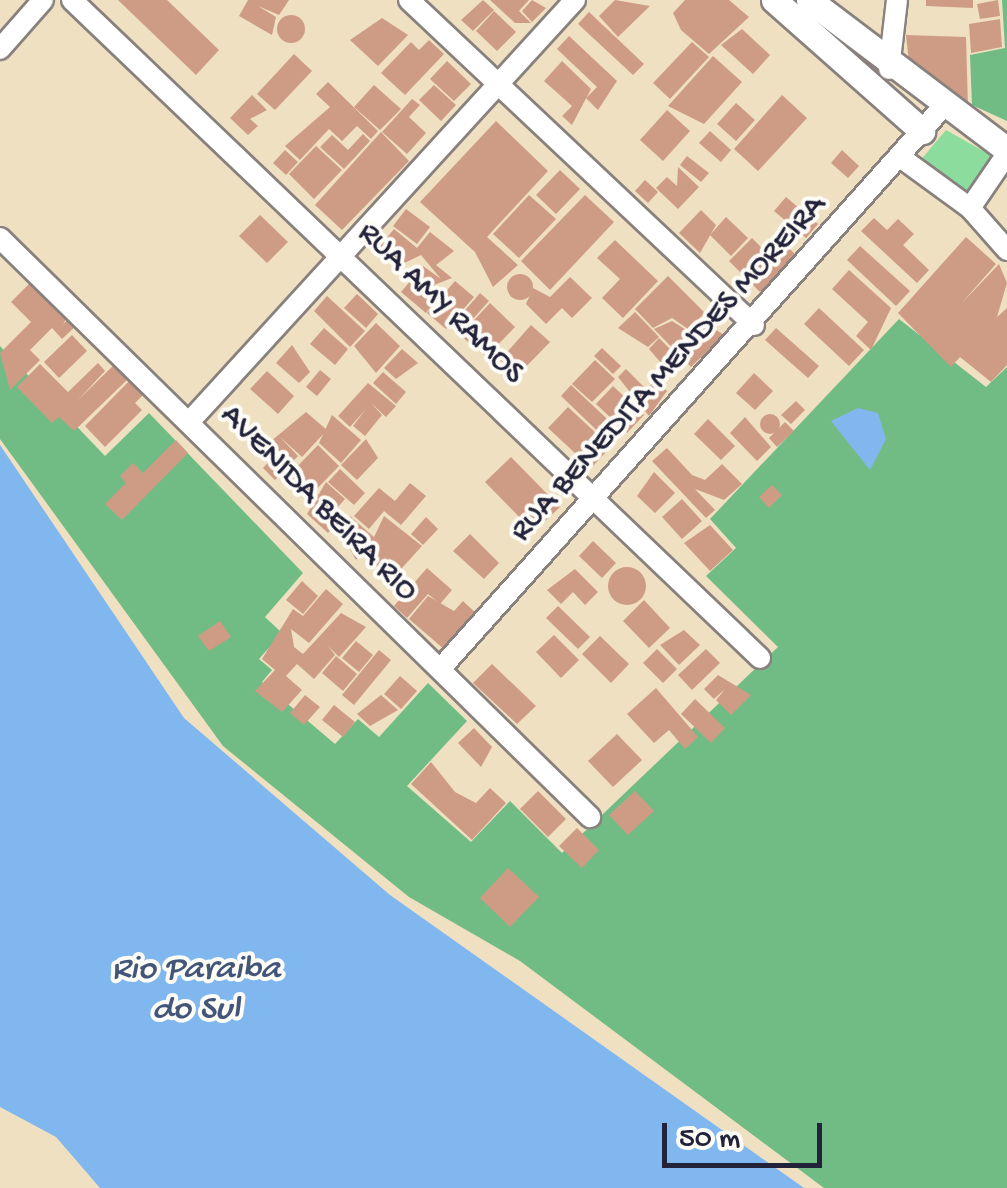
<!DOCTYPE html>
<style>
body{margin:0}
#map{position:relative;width:1007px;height:1188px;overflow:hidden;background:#efe0c2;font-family:"Gochi Hand",sans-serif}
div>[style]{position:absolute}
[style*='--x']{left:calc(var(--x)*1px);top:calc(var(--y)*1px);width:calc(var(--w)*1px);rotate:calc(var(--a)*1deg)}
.green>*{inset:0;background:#8cdd9d}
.forest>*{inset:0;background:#71bc84}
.water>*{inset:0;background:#80b7ef}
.building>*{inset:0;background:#ce9c84}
.round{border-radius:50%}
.roads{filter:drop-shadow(2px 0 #88817e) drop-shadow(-2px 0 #88817e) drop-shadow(0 2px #88817e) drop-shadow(0 -2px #88817e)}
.minor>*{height:20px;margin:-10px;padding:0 10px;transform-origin:10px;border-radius:10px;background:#fff}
.tertiary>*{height:25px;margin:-12.5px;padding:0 12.5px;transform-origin:12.5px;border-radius:12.5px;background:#fff}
span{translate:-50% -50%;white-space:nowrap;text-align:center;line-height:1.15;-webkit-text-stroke:8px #fdfcf7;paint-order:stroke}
.street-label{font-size:32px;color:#22223b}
.water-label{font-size:35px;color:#43567a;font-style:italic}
.scale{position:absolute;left:662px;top:1123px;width:160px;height:45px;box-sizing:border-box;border:5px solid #22223b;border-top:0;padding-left:12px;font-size:30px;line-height:35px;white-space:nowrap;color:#22223b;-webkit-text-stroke:8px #fdfcf7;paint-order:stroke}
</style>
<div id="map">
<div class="green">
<div style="clip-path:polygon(946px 130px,992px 156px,965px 196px,919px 162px)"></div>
</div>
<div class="forest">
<div style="clip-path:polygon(1002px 0,1007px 0,1007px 121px,972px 105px,970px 55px,1005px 48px)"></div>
<div style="clip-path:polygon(899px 319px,986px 387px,1007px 367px,1007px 1188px,824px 1188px,520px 961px,409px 897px,223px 746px,0 439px,0 346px,105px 456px,149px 413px,303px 573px,265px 617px,282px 633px,259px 659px,272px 670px,262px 682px,335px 744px,358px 719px,379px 737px,428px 683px,467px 721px,407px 786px,471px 842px,510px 801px,562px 853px,778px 647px,706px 576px,736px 548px,710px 519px)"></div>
</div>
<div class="water">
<div style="clip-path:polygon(858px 408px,878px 413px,886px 439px,870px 470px,831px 421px)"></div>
<div style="clip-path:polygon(0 445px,184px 718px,390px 895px,804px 1188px,100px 1188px,56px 1137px,0 1107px)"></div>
</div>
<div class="building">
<div style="clip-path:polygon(118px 0,167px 0,219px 50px,196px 75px)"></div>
<div style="clip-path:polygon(248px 0,289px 0,279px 15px,258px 6px,276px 17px,272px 35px,239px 16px)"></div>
<div style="clip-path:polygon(483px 0,494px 10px,473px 31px,461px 20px)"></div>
<div style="clip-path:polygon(490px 0,529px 0,519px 11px,531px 23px,515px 23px)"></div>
<div style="clip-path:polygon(532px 0,546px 8px,532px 22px,522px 11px)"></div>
<div style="clip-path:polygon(615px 0,650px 6px,618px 37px,599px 16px)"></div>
<div style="clip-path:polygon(685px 0,729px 0,749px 17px,709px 54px,681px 30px,673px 13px)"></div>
<div style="clip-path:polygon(926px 0,973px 0,973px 8px,926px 6px)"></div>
<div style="clip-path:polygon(998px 0,1000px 16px,980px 19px,977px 4px)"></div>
<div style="clip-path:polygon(494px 11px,516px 32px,497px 51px,476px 31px)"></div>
<div style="clip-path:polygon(589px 12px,644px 64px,633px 75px,578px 24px)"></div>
<div class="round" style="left:277px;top:15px;width:28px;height:28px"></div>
<div style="clip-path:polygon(382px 18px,408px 35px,378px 66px,350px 40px)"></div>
<div style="clip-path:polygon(1000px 19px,1002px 47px,971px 53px,969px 24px)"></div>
<div style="clip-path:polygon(742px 29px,770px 55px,753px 74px,721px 45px)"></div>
<div style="clip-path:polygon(906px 35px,966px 37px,968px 107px,909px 62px)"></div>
<div style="clip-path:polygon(569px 36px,617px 81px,598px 110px,586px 98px,597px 87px,557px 49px)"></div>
<div style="clip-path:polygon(429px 40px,444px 54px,405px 95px,381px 73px,411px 42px,419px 50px)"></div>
<div style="clip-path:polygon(692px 42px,709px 57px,670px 99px,653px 83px)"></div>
<div style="clip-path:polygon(294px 54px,312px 71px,275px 110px,257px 94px)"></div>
<div style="clip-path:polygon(713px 56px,742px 82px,704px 124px,668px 106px)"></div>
<div style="clip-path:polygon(447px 61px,471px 84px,454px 101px,430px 79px)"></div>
<div style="clip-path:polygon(562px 61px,591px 89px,572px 125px,562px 116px,572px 106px,544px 81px)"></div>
<div style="clip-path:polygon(328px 82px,378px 131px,371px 139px,357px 126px,342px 141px,329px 129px,300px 160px,285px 146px,330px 107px,316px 94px)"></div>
<div style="clip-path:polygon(374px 85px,401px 109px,380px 130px,354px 107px)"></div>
<div style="clip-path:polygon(434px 85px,456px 105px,441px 121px,419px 100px)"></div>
<div style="clip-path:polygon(252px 95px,267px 110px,250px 119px,258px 126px,248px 135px,230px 118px)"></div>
<div style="clip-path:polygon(782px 95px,807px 118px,758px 171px,734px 149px)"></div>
<div style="clip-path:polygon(412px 99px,420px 105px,409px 117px,426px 133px,407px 154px,382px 132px)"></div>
<div style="clip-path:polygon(736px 103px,755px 120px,736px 141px,717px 124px)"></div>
<div style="clip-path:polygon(667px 110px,690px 131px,663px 161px,640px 140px)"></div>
<div style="clip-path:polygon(496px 121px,548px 171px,487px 237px,518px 265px,493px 287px,475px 252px,420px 202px)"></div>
<div style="clip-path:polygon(710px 131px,731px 150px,721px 162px,699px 143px)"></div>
<div style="clip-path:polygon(381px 132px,409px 161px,342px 230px,315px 205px)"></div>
<div style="clip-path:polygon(363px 134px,370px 141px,344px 169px,320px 147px,332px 135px,348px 150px)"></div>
<div style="clip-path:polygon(316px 146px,342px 170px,314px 199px,289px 174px)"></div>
<div style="clip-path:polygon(285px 150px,298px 162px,286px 175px,273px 163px)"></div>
<div style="clip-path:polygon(842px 150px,859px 166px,848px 178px,831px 163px)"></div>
<div style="clip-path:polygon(687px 156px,709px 173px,701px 182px,680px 165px)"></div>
<div style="clip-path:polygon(678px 167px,699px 187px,678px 209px,656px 188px,667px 177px,677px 186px)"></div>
<div style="clip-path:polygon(560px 170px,580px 189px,556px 214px,536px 195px)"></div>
<div style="clip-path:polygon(645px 180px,658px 192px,648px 203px,635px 191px)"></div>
<div style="clip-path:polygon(529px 195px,556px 219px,519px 258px,493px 234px)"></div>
<div style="clip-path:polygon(585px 195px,614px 222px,550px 290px,521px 261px)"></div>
<div style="clip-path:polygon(786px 197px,818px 224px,806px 238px,774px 211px)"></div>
<div style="clip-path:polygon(406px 209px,430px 227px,417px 244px,393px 226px)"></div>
<div style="clip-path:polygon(701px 210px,716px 225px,700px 253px,679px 233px)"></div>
<div style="clip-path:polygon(260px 215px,288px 242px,267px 263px,239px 236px)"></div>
<div style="clip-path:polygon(726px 217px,748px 238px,731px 256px,710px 235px)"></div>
<div style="clip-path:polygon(874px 218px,887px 230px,898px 219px,914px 234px,903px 245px,929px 270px,917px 283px,861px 231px)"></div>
<div style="clip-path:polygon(394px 229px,417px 248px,430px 232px,454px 251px,436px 265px,452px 278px,434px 285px,443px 292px,426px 313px,401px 292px,423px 266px,441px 279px,421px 255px,396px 267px,376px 251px)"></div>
<div style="clip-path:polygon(966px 237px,996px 264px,960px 305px,999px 264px,1007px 283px,997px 317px,1007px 308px,1007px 365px,991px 382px,960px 357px,951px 367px,898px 313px)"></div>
<div style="clip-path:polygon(752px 238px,770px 256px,784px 243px,797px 256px,760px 292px,729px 261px)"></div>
<div style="clip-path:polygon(615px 240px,658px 281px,623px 318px,602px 298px,620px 279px,597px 258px)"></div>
<div style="clip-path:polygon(860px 246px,910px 291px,896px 306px,847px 260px)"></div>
<div style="clip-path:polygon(849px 270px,891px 308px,871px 350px,856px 336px,868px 322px,832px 289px)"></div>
<div class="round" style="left:507px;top:274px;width:26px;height:26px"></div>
<div style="clip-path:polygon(668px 276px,705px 313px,688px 329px,672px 318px,653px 328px,635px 309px)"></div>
<div style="clip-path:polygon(570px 277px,592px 298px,572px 318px,562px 308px,546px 324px,526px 304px,533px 288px,550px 297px)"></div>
<div style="clip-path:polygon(34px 279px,70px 313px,63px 324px,72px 316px,79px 323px,62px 339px,52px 328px,30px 350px,40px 360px,10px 390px,0 353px,31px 322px,11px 302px)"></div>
<div style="clip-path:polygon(455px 281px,474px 297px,446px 329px,427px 313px)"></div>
<div style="clip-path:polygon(480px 293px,489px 301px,463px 330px,454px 323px)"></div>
<div style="clip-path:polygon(357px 294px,378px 314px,366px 328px,344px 308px)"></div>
<div style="clip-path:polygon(327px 296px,365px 331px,350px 347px,314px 311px)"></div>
<div style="clip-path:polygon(490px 303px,515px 327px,486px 357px,460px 335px)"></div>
<div style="clip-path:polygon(819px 308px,864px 350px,849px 366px,804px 324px)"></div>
<div style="clip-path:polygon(635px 312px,659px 337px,648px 347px,618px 328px)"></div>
<div style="clip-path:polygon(700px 320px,724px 335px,691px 367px,654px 329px,672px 321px,688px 331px)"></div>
<div style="clip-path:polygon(376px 323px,400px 346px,376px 373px,354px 346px)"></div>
<div style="clip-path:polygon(531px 325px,550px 342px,518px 375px,500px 360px)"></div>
<div style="clip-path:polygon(324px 328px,348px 349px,335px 365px,310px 344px)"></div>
<div style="clip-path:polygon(776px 328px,819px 366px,808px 378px,765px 340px)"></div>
<div style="clip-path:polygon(72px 335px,87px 351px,59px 378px,44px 362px)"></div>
<div style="clip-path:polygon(659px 338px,679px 358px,667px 370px,649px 349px)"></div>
<div style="clip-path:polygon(292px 345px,310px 372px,299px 383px,276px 363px)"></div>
<div style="clip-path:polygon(602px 348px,621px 366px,613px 374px,594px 356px)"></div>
<div style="clip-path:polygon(402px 349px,418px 363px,396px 379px,384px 368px)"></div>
<div style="clip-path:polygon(595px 360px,615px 379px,592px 402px,572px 384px)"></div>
<div style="clip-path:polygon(118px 361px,127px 380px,74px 431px,59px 417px,52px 423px,17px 387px,40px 364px,68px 392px,98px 363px,105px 371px,78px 400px)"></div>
<div style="clip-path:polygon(626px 369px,646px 389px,656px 380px,667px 391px,649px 416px,618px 377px)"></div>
<div style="clip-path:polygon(320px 370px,331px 379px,317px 396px,306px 387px)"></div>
<div style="clip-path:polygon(267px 371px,294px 396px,278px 414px,250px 389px)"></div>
<div style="clip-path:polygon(383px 372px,406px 392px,396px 404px,373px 383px)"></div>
<div style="clip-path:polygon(754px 373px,773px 391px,755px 410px,736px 393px)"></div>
<div style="clip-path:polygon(132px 378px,146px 392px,135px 403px,142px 410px,105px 447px,85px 426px)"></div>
<div style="clip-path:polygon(368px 383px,396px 406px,386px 417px,371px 403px,382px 415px,365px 436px,353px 426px,366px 409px,350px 427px,338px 416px)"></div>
<div style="clip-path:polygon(571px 385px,621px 432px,610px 443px,561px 396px)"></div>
<div style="clip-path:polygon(613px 386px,644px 415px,627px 433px,596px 404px)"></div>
<div style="clip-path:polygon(796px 401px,805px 410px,791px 424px,781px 415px)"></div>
<div style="clip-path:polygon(568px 407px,611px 447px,591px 468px,548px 428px)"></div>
<div style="clip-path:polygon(306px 412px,327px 430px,302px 457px,280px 437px,298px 456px,275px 480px,263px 468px,279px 451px,270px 442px)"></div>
<div class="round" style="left:760px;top:414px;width:20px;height:20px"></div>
<div style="clip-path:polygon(332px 415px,361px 440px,341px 463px,319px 443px)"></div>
<div style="clip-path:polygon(745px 417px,771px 447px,757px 461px,730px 433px)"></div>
<div style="clip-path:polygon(708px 419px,735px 446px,721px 460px,694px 434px)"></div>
<div style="clip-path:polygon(785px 422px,794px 431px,777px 447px,769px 438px)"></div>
<div style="clip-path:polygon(366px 439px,378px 458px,357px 480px,341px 465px)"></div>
<div style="clip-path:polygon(176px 440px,188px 453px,122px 520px,105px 504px,126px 483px,120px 476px,133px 463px,143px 473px)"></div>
<div style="clip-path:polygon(318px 445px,339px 466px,307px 499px,285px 479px)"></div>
<div style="clip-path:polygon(667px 448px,692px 475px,705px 480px,722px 464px,742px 484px,724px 500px,695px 489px,715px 510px,706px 518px,652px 461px)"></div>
<div style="clip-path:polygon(511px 457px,560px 507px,534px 532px,485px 482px)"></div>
<div style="clip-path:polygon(340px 469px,365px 493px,354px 505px,328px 482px)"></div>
<div style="clip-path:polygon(654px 472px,675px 493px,655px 513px,637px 496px)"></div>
<div style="clip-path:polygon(326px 482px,345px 499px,328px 518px,335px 525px,328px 533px,307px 514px)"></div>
<div style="clip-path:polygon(410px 483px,426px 496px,401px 525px,384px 511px,369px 529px,354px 516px,379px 488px,395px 501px)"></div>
<div style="clip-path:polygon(772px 485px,782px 495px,769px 508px,759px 497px)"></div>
<div style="clip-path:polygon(682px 499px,702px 521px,682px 539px,662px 517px)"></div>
<div style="clip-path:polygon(350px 516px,376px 539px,356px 560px,338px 529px)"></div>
<div style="clip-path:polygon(384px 516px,422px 546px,391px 580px,365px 556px)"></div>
<div style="clip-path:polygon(426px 517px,438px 529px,423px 545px,411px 534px)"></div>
<div style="clip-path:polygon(710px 525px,733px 550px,710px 571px,684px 543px)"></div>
<div style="clip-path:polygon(470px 534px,499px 563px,484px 579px,453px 551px)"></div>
<div style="clip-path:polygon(593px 541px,616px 563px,602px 578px,579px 556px)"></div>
<div class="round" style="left:608px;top:567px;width:38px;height:38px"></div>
<div style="clip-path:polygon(427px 568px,452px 590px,440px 604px,428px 594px,407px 618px,394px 606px)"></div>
<div style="clip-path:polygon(575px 569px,598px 592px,585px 605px,573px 592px,561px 604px,547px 590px)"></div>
<div style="clip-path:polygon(302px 581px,318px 596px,303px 614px,286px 600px)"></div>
<div style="clip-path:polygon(326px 589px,343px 604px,309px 643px,291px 629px,294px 647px,303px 654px,341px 613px,366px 627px,339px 657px,328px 646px,335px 655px,314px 679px,297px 664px,286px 676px,302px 690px,282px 712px,255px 691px,275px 670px,262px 659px,293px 609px,303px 616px)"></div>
<div style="clip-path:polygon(428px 596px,454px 611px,463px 601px,477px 614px,445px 650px,409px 619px)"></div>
<div style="clip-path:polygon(644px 600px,670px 628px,649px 648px,623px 621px)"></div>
<div style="clip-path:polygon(558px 606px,590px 637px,578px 649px,546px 618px)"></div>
<div style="clip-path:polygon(220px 621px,231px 637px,209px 651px,198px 636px)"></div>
<div style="clip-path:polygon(684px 630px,700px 645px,679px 665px,660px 645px)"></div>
<div style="clip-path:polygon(554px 635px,579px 660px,561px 678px,536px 652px)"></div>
<div style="clip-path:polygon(600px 636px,629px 664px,611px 683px,582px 654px)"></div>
<div style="clip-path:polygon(356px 641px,373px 655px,359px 672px,342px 658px)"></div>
<div style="clip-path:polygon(657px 649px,677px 669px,663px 683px,643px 663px)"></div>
<div style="clip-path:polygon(706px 649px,720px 663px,692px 690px,678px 675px)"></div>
<div style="clip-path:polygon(379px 650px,391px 660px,354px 705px,342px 695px)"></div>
<div style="clip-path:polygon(336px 656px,357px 674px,343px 691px,322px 673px)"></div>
<div style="clip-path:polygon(492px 664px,536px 706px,517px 724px,473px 683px)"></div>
<div style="clip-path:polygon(718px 675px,751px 695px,731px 715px,716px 700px,725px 689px,714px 699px,704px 689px)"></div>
<div style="clip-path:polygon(400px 676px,417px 691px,401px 709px,384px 694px)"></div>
<div style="clip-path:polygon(656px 688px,698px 737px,685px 749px,669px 730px,654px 743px,627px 714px)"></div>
<div style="clip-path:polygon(305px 695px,320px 707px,304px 725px,290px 713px)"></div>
<div style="clip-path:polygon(381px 695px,398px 710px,370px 726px,357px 714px)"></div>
<div style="clip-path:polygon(695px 699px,725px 728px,711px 743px,681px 714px)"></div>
<div style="clip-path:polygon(334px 705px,355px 722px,343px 737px,322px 720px)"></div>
<div style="clip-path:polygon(474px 728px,492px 747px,481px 767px,458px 743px)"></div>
<div style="clip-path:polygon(617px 734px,642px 760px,613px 787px,588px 761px)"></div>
<div style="clip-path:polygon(431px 762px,455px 792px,476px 803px,490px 788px,506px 803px,472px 840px,411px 784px)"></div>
<div style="clip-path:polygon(538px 791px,566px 819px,548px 837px,520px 809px)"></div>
<div style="clip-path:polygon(635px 791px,654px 811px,628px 835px,609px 815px)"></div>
<div style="clip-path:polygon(577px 828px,599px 850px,582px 868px,559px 846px)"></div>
<div style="clip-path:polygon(508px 868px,539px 897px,510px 927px,480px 898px)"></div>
</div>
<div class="roads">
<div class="minor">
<div style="--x:72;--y:0;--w:952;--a:43.72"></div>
<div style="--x:409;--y:0;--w:474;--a:43.3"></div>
<div style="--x:0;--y:49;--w:65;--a:-48.7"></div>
<div style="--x:889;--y:69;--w:69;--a:-83.4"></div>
<div style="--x:900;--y:157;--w:87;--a:36.1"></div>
<div style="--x:970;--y:208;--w:56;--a:48.6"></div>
<div style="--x:970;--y:208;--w:65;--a:-55.6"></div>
<div style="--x:0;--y:238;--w:827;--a:44.46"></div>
<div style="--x:191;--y:420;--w:569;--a:-47.56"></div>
<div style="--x:441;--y:668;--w:750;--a:-48.19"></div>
</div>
<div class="tertiary">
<div style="--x:774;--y:0;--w:198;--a:41.5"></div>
<div style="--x:809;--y:0;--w:248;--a:37.1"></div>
</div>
</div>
<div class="street-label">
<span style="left:440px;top:304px;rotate:44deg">RUA AMY RAMOS</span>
<span style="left:669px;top:369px;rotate:-48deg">RUA BENEDITA MENDES MOREIRA</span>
<span style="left:318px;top:504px;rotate:45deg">AVENIDA BEIRA RIO</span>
</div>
<div class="water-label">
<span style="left:196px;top:991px">Rio Paraiba<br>do Sul</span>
</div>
<div class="scale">50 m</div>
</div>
